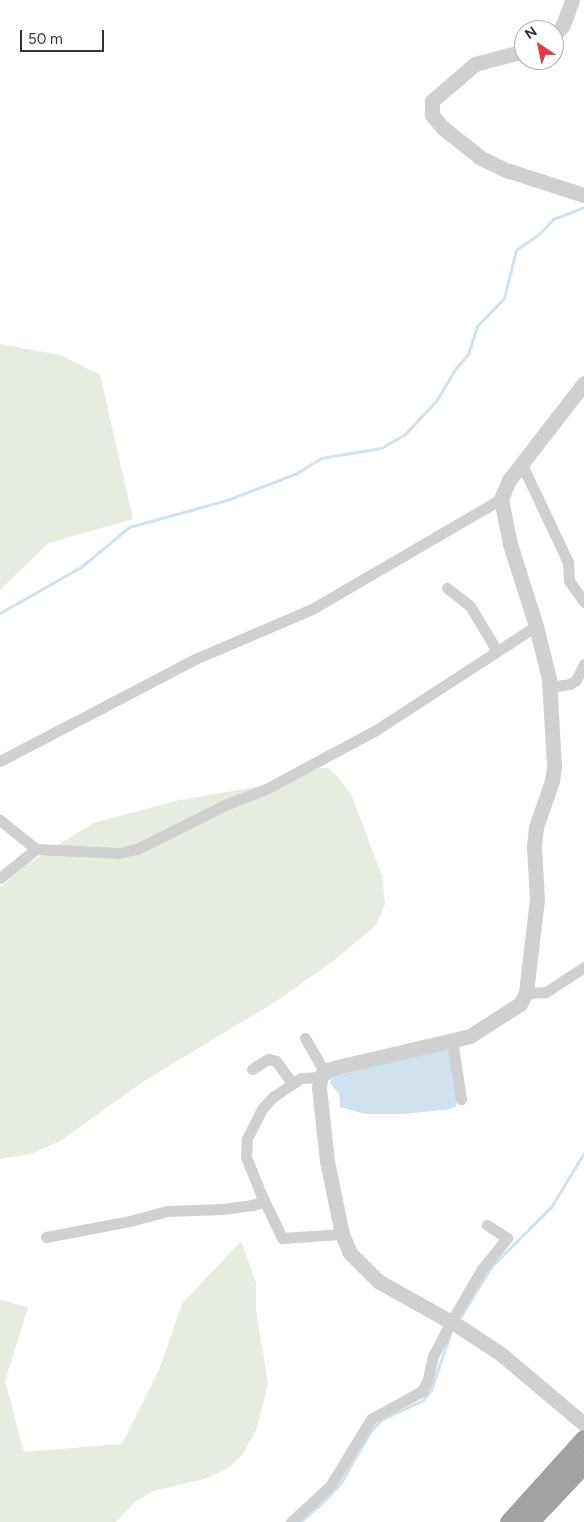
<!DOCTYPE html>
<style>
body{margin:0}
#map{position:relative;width:584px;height:1522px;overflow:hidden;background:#fff;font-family:Figtree,sans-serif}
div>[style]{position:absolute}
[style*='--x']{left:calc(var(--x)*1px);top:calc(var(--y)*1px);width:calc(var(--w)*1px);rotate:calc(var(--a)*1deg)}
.green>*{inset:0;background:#e6ecdf}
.water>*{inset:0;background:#cfe2ee}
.stream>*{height:3px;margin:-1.5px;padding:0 1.5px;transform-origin:1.5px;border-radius:1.5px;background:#cfe2ee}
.minor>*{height:11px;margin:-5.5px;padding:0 5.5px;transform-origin:5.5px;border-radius:5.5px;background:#d0d0d0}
.tertiary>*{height:15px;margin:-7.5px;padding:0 7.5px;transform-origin:7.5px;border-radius:7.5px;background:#d0d0d0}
.trunk>*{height:19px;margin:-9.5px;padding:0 9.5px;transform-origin:9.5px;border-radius:9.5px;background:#a2a2a2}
span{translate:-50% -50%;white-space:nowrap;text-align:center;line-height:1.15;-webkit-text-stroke:5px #fff;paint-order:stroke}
.north{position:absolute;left:514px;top:20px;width:50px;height:50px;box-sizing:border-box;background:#fff;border:1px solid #adadad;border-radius:50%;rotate:326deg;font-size:14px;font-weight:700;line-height:20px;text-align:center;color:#333}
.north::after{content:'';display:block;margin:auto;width:18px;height:22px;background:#e63946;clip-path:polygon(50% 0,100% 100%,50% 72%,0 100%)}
.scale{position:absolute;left:20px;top:30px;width:84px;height:22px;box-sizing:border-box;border:2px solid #333;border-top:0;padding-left:6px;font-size:15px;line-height:18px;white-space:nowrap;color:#333;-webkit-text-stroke:4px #fff;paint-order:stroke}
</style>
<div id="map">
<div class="green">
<div style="clip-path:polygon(0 344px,61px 355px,100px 375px,133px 519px,49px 543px,0 590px)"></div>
<div style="clip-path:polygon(312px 768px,328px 768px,337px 776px,351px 794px,382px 876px,385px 904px,376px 925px,332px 962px,275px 1002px,144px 1081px,60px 1141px,31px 1154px,0 1159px,0 887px,28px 864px,93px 823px,180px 800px,262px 786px)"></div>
<div style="clip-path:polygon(241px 1241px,256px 1283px,256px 1310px,268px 1383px,257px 1428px,243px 1454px,227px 1469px,204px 1479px,153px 1491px,134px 1503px,116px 1522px,0 1522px,0 1299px,28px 1308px,5px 1381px,24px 1452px,122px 1444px,159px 1370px,182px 1304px)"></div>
</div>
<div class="water">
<div style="clip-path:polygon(449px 1047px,458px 1095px,456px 1106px,451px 1109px,404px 1114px,365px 1114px,340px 1107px,339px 1094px,330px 1083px,332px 1077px)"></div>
</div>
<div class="stream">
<div style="--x:0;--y:613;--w:93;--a:-29.6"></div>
<div style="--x:81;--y:567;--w:62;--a:-39.8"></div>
<div style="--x:129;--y:527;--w:102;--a:-15.4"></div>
<div style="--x:227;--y:500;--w:75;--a:-21.1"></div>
<div style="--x:297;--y:473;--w:28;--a:-32"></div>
<div style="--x:321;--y:458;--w:61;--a:-9.5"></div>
<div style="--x:381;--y:448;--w:28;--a:-30"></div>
<div style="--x:405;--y:434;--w:45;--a:-46.8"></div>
<div style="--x:436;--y:401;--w:37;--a:-59"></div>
<div style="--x:455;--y:369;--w:20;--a:-49"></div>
<div style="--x:468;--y:354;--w:29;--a:-72"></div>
<div style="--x:477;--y:326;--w:39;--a:-46"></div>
<div style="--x:504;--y:298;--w:49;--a:-76"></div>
<div style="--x:516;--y:250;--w:29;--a:-35"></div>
<div style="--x:540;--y:233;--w:19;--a:-47"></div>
<div style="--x:553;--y:219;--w:33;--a:-21"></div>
<div style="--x:461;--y:1316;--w:57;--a:-58.5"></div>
<div style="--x:491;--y:1267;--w:85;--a:-45"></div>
<div style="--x:551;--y:1207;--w:63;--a:-58.6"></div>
<div style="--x:300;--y:1522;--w:30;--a:-41"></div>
<div style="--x:323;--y:1502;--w:25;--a:-47"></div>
<div style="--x:340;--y:1484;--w:60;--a:-60"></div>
<div style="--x:370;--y:1432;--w:16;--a:-47"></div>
<div style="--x:381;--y:1420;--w:47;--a:-25.5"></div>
<div style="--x:423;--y:1400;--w:13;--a:-51"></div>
<div style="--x:431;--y:1390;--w:59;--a:-71.3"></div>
</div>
<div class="minor">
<div style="--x:520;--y:466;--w:5;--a:37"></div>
<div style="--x:524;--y:469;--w:103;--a:64.7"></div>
<div style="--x:568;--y:562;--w:19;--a:87"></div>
<div style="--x:569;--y:581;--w:26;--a:54"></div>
<div style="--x:447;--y:588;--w:29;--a:38"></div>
<div style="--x:470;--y:606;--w:52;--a:59"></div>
<div style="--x:549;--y:687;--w:21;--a:-8"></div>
<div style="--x:570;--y:684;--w:7;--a:-34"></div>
<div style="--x:576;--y:680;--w:18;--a:-63"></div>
<div style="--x:0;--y:761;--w:220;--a:-27.6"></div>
<div style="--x:195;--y:659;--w:127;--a:-23.1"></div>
<div style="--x:312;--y:609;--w:219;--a:-30.2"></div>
<div style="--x:0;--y:820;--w:46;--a:38.9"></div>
<div style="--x:36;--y:849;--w:83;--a:2.8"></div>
<div style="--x:119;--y:853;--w:18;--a:-13"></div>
<div style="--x:137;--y:849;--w:101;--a:-26.6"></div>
<div style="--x:227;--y:804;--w:42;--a:-21"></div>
<div style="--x:266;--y:789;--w:125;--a:-28.2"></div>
<div style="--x:376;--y:730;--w:191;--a:-33"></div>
<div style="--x:0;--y:878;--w:46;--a:-38.9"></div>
<div style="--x:526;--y:993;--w:20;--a:-3"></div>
<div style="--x:546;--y:992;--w:45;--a:-33.3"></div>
<div style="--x:305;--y:1038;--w:40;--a:60.3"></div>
<div style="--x:452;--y:1040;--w:60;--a:81.3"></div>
<div style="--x:252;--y:1069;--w:19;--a:-32"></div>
<div style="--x:268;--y:1059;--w:8;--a:14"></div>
<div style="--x:276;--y:1061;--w:27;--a:54"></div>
<div style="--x:320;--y:1077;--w:19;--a:177"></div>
<div style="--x:301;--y:1078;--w:34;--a:146"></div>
<div style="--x:273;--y:1097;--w:16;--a:133"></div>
<div style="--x:262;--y:1109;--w:34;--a:117"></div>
<div style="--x:247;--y:1139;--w:18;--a:93"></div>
<div style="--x:246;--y:1157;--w:40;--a:68"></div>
<div style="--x:261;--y:1194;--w:49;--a:64.5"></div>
<div style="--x:282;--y:1238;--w:60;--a:-3.8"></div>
<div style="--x:46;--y:1237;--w:86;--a:-10.8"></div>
<div style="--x:130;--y:1221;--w:38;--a:-15"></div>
<div style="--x:167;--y:1211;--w:56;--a:-2"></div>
<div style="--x:223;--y:1209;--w:30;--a:-8"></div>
<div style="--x:253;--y:1205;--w:12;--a:-20"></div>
<div style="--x:291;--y:1522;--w:53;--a:-42.7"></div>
<div style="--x:330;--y:1486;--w:79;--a:-58.5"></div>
<div style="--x:371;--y:1419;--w:58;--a:-28.8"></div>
<div style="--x:422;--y:1391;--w:13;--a:-63"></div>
<div style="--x:428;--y:1379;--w:24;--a:-78"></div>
<div style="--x:433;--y:1356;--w:38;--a:-62"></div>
<div style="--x:451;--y:1322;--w:61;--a:-59.7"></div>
<div style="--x:482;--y:1269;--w:40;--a:-51"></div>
<div style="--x:507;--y:1238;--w:24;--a:-147"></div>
</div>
<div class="tertiary">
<div style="--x:554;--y:36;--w:14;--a:-51"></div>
<div style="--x:563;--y:25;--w:27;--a:-70"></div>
<div style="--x:524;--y:51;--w:51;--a:165.1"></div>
<div style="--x:475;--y:64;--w:57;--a:139.3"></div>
<div style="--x:432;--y:101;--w:14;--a:90"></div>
<div style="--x:432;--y:115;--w:17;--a:50"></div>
<div style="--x:443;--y:128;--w:48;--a:38.3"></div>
<div style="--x:481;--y:158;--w:28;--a:26"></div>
<div style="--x:506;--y:170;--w:82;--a:17.8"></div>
<div style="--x:584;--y:383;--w:123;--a:127.7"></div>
<div style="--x:509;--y:480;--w:21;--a:113"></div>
<div style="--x:501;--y:499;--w:46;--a:78.7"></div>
<div style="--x:510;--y:544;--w:86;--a:72.4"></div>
<div style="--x:536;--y:626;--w:55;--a:76.2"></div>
<div style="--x:549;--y:679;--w:88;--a:86.7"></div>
<div style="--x:554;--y:767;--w:14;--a:98"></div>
<div style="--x:552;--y:781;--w:49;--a:109.2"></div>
<div style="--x:536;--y:827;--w:20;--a:96"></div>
<div style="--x:534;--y:847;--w:52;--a:86.7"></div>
<div style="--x:537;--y:899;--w:95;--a:96.7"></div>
<div style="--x:526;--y:993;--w:13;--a:119"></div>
<div style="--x:520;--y:1004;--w:59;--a:147.4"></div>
<div style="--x:470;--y:1036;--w:136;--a:166.8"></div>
<div style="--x:338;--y:1067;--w:10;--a:163"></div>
<div style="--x:328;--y:1070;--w:11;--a:139"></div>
<div style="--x:320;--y:1077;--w:11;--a:95"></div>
<div style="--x:319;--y:1088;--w:73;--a:83.7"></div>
<div style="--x:327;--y:1161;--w:75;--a:78.4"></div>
<div style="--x:342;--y:1234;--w:21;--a:67"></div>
<div style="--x:350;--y:1253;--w:40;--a:45"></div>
<div style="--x:378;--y:1281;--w:94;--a:29.3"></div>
<div style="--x:460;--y:1327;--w:49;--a:33.4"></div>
<div style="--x:501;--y:1354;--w:109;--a:40.1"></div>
</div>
<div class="trunk">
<div style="--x:509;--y:1522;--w:112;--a:-47.9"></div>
<div style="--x:529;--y:1522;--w:80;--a:-46.5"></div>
</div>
<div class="north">N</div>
<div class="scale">50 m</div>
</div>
